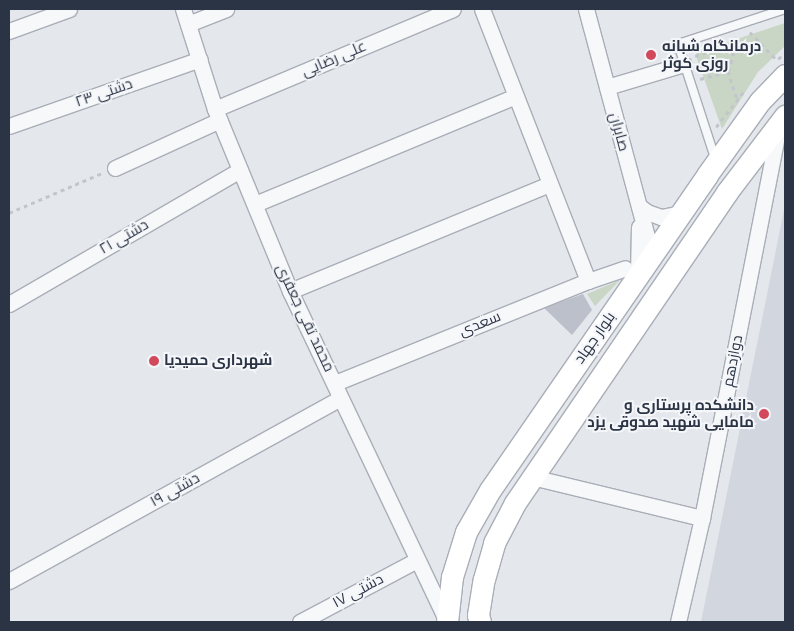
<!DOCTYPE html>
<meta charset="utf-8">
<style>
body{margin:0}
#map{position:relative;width:794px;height:631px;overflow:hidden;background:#e4e7ec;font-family:"Fira Sans",Cairo,sans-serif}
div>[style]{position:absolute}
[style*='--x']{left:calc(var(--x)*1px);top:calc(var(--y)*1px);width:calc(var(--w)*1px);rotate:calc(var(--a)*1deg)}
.built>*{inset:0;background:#d2d6de}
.green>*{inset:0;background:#c9d6c5}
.building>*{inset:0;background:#bbc0ca}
.path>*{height:2.5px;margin-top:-1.25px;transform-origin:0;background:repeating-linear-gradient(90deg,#c2c5cb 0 4px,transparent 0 8px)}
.roads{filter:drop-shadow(1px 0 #a9aeb7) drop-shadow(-1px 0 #a9aeb7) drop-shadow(0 1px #a9aeb7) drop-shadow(0 -1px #a9aeb7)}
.lane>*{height:8px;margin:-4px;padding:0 4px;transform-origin:4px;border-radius:4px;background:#f7f8fa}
.street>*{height:15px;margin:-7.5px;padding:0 7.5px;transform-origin:7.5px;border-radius:7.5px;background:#f7f8fa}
.secondary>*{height:21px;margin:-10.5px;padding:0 10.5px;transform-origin:10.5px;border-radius:10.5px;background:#fff}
.dots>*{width:14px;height:14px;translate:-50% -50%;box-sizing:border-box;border:2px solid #f4f6f9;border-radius:50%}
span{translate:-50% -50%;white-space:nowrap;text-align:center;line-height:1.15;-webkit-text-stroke:4px #f4f6f9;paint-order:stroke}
.poi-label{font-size:15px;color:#2b3445;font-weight:700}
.left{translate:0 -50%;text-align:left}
.right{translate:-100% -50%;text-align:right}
.street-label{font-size:15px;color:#2b3445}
.frame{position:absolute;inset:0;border:10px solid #2b3445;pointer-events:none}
</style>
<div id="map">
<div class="built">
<div style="clip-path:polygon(785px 205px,785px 622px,701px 622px)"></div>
</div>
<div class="green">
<div style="clip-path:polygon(785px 23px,785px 46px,758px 72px,722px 129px,695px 53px)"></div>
<div style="clip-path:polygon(620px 280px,595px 306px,587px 294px)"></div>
</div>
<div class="building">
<div style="clip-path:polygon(583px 294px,592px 310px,572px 335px,544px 308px)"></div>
</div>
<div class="path">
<div style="--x:750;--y:32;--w:39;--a:46"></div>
<div style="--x:695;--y:56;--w:39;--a:-18"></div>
<div style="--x:732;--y:44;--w:8;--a:-67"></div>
<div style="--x:778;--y:59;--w:9;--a:-41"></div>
<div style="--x:728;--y:71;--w:28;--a:72"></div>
<div style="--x:700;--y:79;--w:29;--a:-16"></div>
<div style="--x:728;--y:71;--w:16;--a:-72"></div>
<div style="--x:733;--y:56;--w:12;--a:-95"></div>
<div style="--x:716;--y:127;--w:47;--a:-51.9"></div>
<div style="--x:9;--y:213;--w:101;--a:-23.3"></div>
</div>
<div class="roads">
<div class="lane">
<div style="--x:715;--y:158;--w:120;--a:-108"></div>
<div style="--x:678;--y:44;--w:113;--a:-18.1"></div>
</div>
<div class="street">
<div style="--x:183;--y:9;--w:105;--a:72.3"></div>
<div style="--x:215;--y:109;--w:197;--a:67.6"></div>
<div style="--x:290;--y:291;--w:364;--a:64.6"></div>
<div style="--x:482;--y:9;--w:292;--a:68.7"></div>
<div style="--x:586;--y:9;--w:255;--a:75"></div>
<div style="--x:188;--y:24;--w:41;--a:-21.5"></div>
<div style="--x:9;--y:31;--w:64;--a:-20.1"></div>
<div style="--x:607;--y:87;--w:80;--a:-16.6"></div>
<div style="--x:215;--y:109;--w:258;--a:-22.8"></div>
<div style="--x:9;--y:126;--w:202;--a:-19.3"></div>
<div style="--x:115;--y:168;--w:115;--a:-24.6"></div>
<div style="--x:255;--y:204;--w:282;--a:-22.5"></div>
<div style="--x:639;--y:206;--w:10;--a:37"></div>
<div style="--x:647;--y:212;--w:15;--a:20"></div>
<div style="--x:661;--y:217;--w:20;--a:-11"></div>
<div style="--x:638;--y:274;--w:47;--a:-88.8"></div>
<div style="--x:290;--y:291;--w:281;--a:-22.4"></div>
<div style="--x:9;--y:304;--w:267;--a:-30.1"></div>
<div style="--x:335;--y:383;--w:273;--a:-22"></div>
<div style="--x:588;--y:281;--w:39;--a:-19"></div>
<div style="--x:532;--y:477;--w:175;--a:13.6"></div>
<div style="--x:702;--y:518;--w:399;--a:-78.9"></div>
<div style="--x:9;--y:581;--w:378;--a:-28.9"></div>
<div style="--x:300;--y:622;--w:132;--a:-27.9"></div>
<div style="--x:678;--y:622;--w:107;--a:-77"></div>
</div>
<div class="secondary">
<div style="--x:447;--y:622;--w:45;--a:-83.7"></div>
<div style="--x:452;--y:577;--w:47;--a:-72.7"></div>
<div style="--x:466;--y:532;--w:48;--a:-60.3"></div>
<div style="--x:490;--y:490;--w:383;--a:-55.4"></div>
<div style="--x:707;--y:175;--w:91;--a:-54.4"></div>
<div style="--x:760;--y:101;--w:36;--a:-46"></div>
<div style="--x:480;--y:622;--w:7;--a:-106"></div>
<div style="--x:478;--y:615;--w:36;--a:-81"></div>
<div style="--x:484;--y:579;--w:37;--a:-74"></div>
<div style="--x:494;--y:543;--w:45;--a:-62.3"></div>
<div style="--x:515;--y:503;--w:376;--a:-55.7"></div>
<div style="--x:727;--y:192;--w:96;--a:-52.7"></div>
</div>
</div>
<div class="dots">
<div style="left:651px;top:55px;background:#d1495b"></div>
<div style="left:154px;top:361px;background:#d1495b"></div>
<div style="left:764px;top:414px;background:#d1495b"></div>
</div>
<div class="poi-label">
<span class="left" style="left:662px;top:55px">درمانگاه شبانه<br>روزی کوثر</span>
<span class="left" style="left:164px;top:361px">شهرداری حمیدیا</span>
<span class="right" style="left:754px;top:414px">دانشکده پرستاری و<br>مامایی شهید صدوقی یزد</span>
</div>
<div class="street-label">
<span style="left:334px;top:59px;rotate:-23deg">علی رضایی</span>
<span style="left:104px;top:93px;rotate:-19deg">دشتی ۲۳</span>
<span style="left:619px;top:132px;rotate:75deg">صابران</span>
<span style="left:124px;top:237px;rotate:-30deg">دشتی ۲۱</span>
<span style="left:305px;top:318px;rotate:65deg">محمد تقی جعفری</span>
<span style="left:480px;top:324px;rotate:-22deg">سعدی</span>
<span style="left:595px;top:338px;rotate:-55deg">بلوار جهاد</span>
<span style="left:733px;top:361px;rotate:-79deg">دوازدهم</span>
<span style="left:175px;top:490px;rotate:-29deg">دشتی ۱۹</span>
<span style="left:358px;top:591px;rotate:-28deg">دشتی ۱۷</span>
</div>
<div class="frame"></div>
</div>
